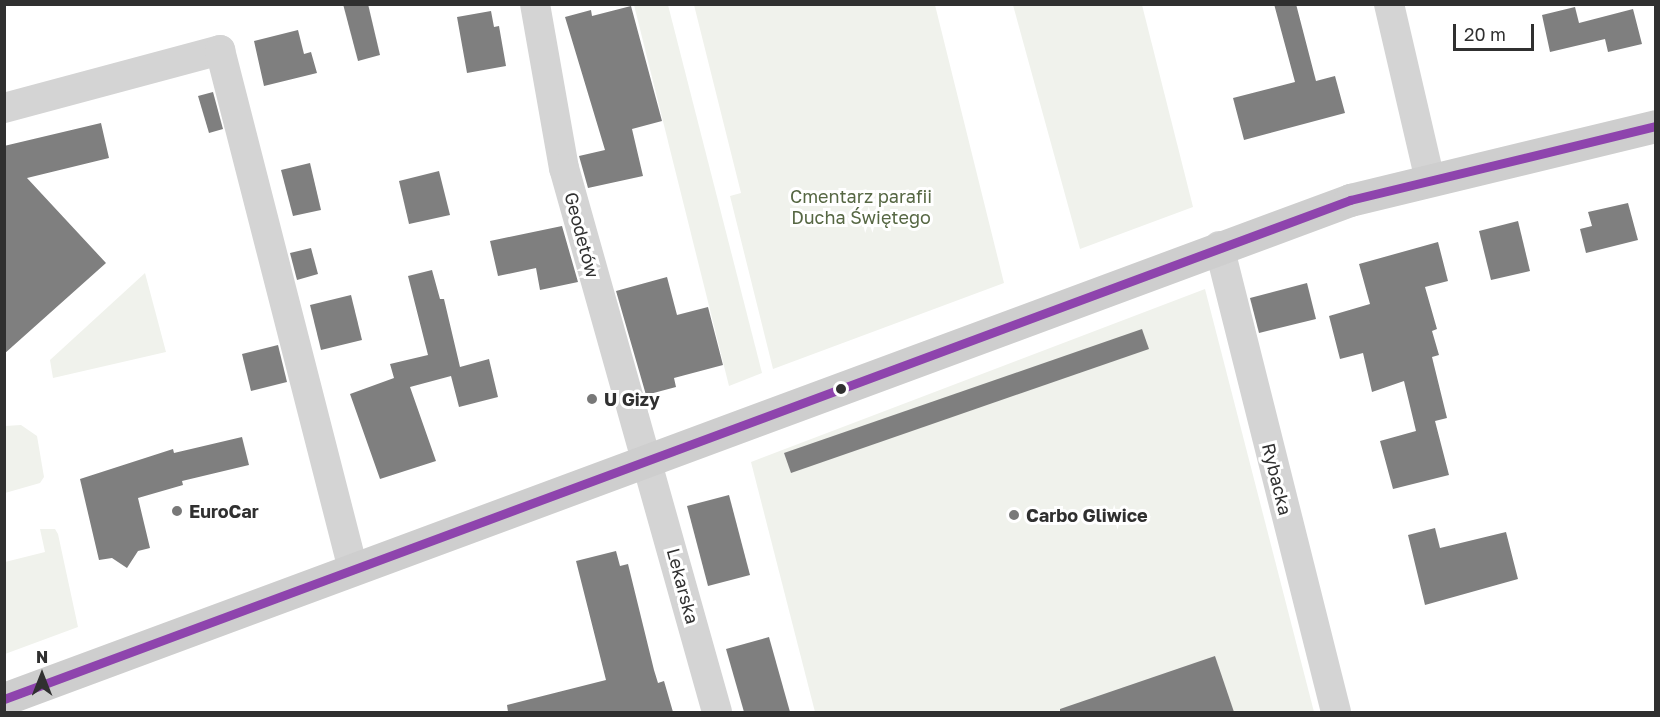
<!DOCTYPE html>
<meta charset="utf-8">
<style>
body{margin:0}
#map{position:relative;width:1660px;height:717px;overflow:hidden;background:#fff;font-family:"Golos Text",sans-serif}
div>[style]{position:absolute}
[style*='--x']{left:calc(var(--x)*1px);top:calc(var(--y)*1px);width:calc(var(--w)*1px);rotate:calc(var(--a)*1deg)}
.green>*{inset:0;background:#f0f2ec}
.building>*{inset:0;background:#7f7f7f}
.minor>*{height:30px;margin:-15px;padding:0 15px;transform-origin:15px;border-radius:15px;background:#d4d4d4}
.secondary>*{height:33px;margin:-16.5px;padding:0 16.5px;transform-origin:16.5px;border-radius:16.5px;background:#cecece}
.bus-1>*{height:9px;margin:-4.5px;padding:0 4.5px;transform-origin:4.5px;border-radius:4.5px;background:#8e44ad}
.dots>*{width:16px;height:16px;translate:-50% -50%;box-sizing:border-box;border:3px solid #fff;border-radius:50%}
span{translate:-50% -50%;white-space:nowrap;text-align:center;line-height:1.15;-webkit-text-stroke:6px #fff;paint-order:stroke}
.park-label{font-size:18px;color:#566743}
.street-label{font-size:18px;color:#303030}
.poi-label{font-size:18px;color:#303030;font-weight:700}
.left{translate:0 -50%;text-align:left}
.frame{position:absolute;inset:0;border:6px solid #303030;pointer-events:none}
.north{position:absolute;left:12px;top:645px;width:60px;height:60px;-webkit-text-stroke:4px #fff;paint-order:stroke;rotate:0deg;font-size:16px;font-weight:700;line-height:24px;text-align:center;color:#303030}
.north::after{content:'';display:block;margin:auto;width:21px;height:27px;background:#303030;clip-path:polygon(50% 0,100% 100%,50% 72%,0 100%)}
.scale{position:absolute;left:1453px;top:24px;width:81px;height:27px;box-sizing:border-box;border:3px solid #303030;border-top:0;padding-left:8px;font-size:18px;line-height:21px;white-space:nowrap;color:#303030;-webkit-text-stroke:4px #fff;paint-order:stroke}
</style>
<div id="map">
<div class="green">
<div style="clip-path:polygon(634px 5px,668px 5px,762px 373px,729px 386px)"></div>
<div style="clip-path:polygon(694px 5px,935px 5px,1004px 283px,773px 369px,730px 196px,741px 193px)"></div>
<div style="clip-path:polygon(1013px 5px,1142px 5px,1193px 207px,1080px 249px)"></div>
<div style="clip-path:polygon(145px 273px,166px 352px,53px 378px,50px 360px)"></div>
<div style="clip-path:polygon(1205px 289px,1314px 712px,815px 712px,751px 462px)"></div>
<div style="clip-path:polygon(21px 425px,37px 436px,44px 477px,40px 483px,5px 493px,5px 426px)"></div>
<div style="clip-path:polygon(40px 529px,55px 529px,58px 534px,78px 627px,5px 654px,5px 562px,45px 552px)"></div>
</div>
<div class="building">
<div style="clip-path:polygon(343px 4px,368px 4px,380px 55px,358px 61px)"></div>
<div style="clip-path:polygon(1274px 4px,1296px 4px,1316px 81px,1335px 76px,1345px 113px,1244px 140px,1233px 98px,1295px 82px)"></div>
<div style="clip-path:polygon(631px 6px,662px 121px,632px 129px,643px 176px,588px 188px,579px 156px,605px 150px,565px 17px,591px 10px,592px 16px)"></div>
<div style="clip-path:polygon(1575px 7px,1579px 23px,1633px 9px,1642px 44px,1608px 52px,1605px 39px,1550px 52px,1542px 15px)"></div>
<div style="clip-path:polygon(491px 11px,494px 27px,499px 26px,506px 66px,467px 73px,457px 17px)"></div>
<div style="clip-path:polygon(298px 30px,304px 54px,311px 52px,317px 73px,264px 86px,254px 41px)"></div>
<div style="clip-path:polygon(213px 92px,223px 129px,209px 133px,198px 96px)"></div>
<div style="clip-path:polygon(101px 123px,109px 158px,27px 178px,106px 263px,4px 354px,4px 146px)"></div>
<div style="clip-path:polygon(310px 163px,321px 210px,293px 216px,281px 170px)"></div>
<div style="clip-path:polygon(439px 171px,450px 215px,409px 224px,399px 181px)"></div>
<div style="clip-path:polygon(1628px 203px,1638px 240px,1586px 253px,1580px 229px,1592px 226px,1588px 212px)"></div>
<div style="clip-path:polygon(1518px 221px,1530px 271px,1491px 280px,1479px 231px)"></div>
<div style="clip-path:polygon(562px 226px,578px 282px,540px 290px,536px 268px,498px 276px,490px 241px)"></div>
<div style="clip-path:polygon(1438px 242px,1448px 281px,1425px 287px,1437px 329px,1432px 331px,1439px 355px,1432px 357px,1447px 418px,1435px 421px,1449px 475px,1393px 489px,1380px 441px,1416px 431px,1404px 381px,1372px 392px,1363px 353px,1340px 359px,1329px 316px,1370px 304px,1359px 264px)"></div>
<div style="clip-path:polygon(311px 248px,318px 274px,297px 280px,290px 253px)"></div>
<div style="clip-path:polygon(432px 270px,440px 299px,444px 299px,460px 367px,489px 359px,498px 397px,459px 407px,451px 376px,410px 387px,436px 461px,380px 479px,350px 394px,394px 378px,390px 364px,428px 355px,408px 276px)"></div>
<div style="clip-path:polygon(667px 277px,677px 315px,708px 307px,723px 365px,674px 378px,676px 387px,646px 395px,616px 291px)"></div>
<div style="clip-path:polygon(1307px 283px,1316px 319px,1259px 333px,1250px 298px)"></div>
<div style="clip-path:polygon(351px 295px,362px 340px,321px 350px,310px 305px)"></div>
<div style="clip-path:polygon(1142px 329px,1149px 349px,791px 473px,784px 453px)"></div>
<div style="clip-path:polygon(278px 345px,287px 382px,251px 391px,242px 354px)"></div>
<div style="clip-path:polygon(242px 437px,249px 465px,182px 481px,183px 485px,138px 498px,150px 548px,138px 551px,127px 568px,112px 558px,99px 560px,80px 479px,173px 449px,174px 453px)"></div>
<div style="clip-path:polygon(729px 495px,750px 575px,708px 586px,687px 506px)"></div>
<div style="clip-path:polygon(1435px 528px,1440px 548px,1506px 532px,1518px 579px,1425px 605px,1408px 535px)"></div>
<div style="clip-path:polygon(616px 551px,620px 566px,628px 564px,654px 670px,658px 683px,664px 681px,673px 712px,508px 712px,507px 705px,606px 680px,576px 561px)"></div>
<div style="clip-path:polygon(769px 637px,790px 712px,744px 712px,726px 649px)"></div>
<div style="clip-path:polygon(1215px 656px,1234px 712px,1060px 712px,1060px 709px)"></div>
</div>
<div class="minor">
<div style="--x:535;--y:4;--w:167;--a:80"></div>
<div style="--x:564;--y:168;--w:565;--a:74.29"></div>
<div style="--x:1389;--y:4;--w:181;--a:76.9"></div>
<div style="--x:4;--y:108;--w:224;--a:-15"></div>
<div style="--x:220;--y:50;--w:536;--a:75.63"></div>
<div style="--x:1219;--y:246;--w:480;--a:75.9"></div>
</div>
<div class="secondary">
<div style="--x:4;--y:699;--w:1436;--a:-20.34"></div>
<div style="--x:1350;--y:200;--w:315;--a:-13.6"></div>
</div>
<div class="bus-1">
<div style="--x:4;--y:699;--w:1436;--a:-20.34"></div>
<div style="--x:1350;--y:200;--w:315;--a:-13.6"></div>
</div>
<div class="dots">
<div style="left:841px;top:389px;background:#303030"></div>
<div style="left:592px;top:399px;background:#787878"></div>
<div style="left:177px;top:511px;background:#787878"></div>
<div style="left:1014px;top:515px;background:#787878"></div>
</div>
<div class="park-label">
<span style="left:861px;top:207px">Cmentarz parafii<br>Ducha Świętego</span>
</div>
<div class="street-label">
<span style="left:582px;top:235px;rotate:75deg">Geodetów</span>
<span style="left:1277px;top:479px;rotate:76deg">Rybacka</span>
<span style="left:683px;top:586px;rotate:75deg">Lekarska</span>
</div>
<div class="poi-label">
<span class="left" style="left:604px;top:399px">U Gizy</span>
<span class="left" style="left:189px;top:511px">EuroCar</span>
<span class="left" style="left:1026px;top:515px">Carbo Gliwice</span>
</div>
<div class="frame"></div>
<div class="north">N</div>
<div class="scale">20 m</div>
</div>
